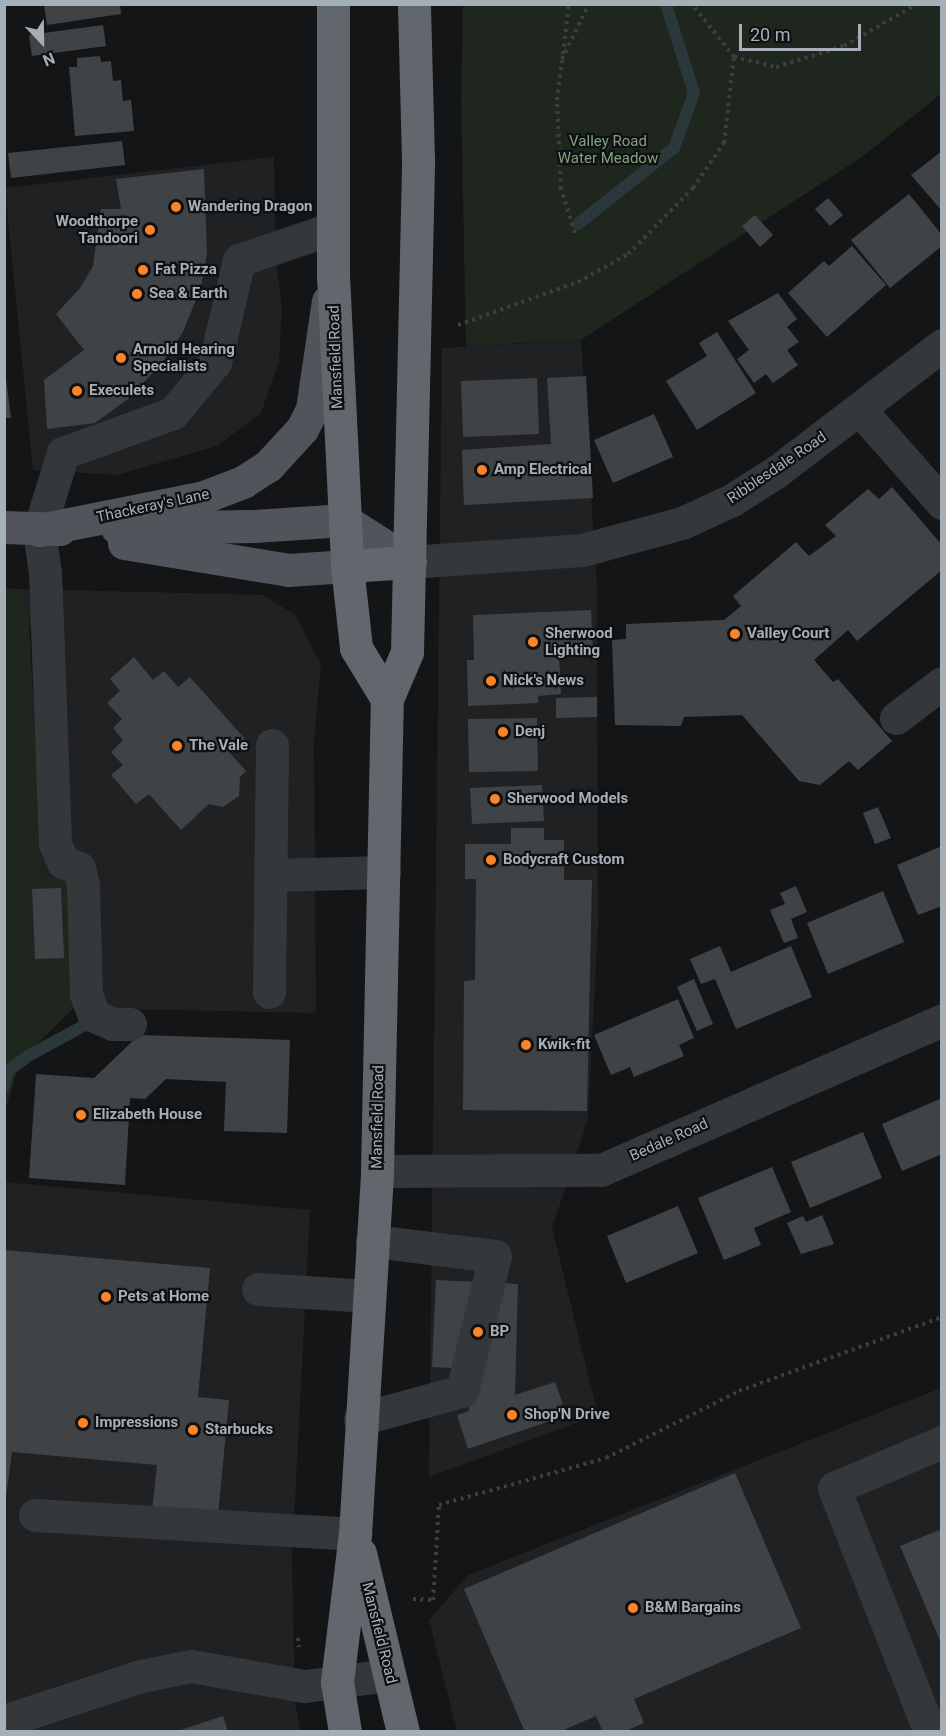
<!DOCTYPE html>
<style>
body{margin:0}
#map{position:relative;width:946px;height:1736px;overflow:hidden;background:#141516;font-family:Roboto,sans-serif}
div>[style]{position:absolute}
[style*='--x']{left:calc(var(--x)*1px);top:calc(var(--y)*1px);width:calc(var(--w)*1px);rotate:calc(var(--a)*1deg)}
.built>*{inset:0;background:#202123}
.green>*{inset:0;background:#1f261e}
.stream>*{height:12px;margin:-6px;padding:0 6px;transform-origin:6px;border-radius:6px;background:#2a373b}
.building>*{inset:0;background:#404346}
.path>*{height:4px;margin-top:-2px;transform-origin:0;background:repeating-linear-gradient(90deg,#3b3f42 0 3px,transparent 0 7.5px)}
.minor>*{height:33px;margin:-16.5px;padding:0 16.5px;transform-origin:16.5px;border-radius:16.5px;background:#35383b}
.major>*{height:33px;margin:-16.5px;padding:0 16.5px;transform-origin:16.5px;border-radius:16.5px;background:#51555b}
.highway>*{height:33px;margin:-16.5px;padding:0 16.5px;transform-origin:16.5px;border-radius:16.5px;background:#61676d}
.dots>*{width:16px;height:16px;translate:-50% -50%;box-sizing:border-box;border:3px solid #0f1011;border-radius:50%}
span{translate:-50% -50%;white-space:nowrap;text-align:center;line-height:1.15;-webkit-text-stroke:4.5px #0f1011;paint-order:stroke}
.park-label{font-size:15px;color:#82a37b}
.poi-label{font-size:15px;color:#a5afb7;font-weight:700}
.left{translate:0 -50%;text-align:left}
.right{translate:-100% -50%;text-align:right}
.street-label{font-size:15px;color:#a5afb7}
.frame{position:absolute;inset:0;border:6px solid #a5afb7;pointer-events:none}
.north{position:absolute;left:12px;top:12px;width:60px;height:60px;-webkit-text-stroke:4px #0f1011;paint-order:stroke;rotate:158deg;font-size:16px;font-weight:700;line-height:24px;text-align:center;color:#a5afb7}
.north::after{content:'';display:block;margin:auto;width:21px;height:27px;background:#a5afb7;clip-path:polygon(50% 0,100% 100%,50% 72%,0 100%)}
.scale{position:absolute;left:739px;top:24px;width:122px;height:27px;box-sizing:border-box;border:3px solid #a5afb7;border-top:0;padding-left:8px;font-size:18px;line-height:21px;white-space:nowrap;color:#a5afb7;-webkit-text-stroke:4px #0f1011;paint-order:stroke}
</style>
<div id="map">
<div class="built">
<div style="clip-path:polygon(274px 157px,276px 262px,282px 307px,279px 361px,261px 413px,217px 446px,117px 475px,33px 470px,5px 188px)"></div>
<div style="clip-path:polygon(581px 340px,597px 586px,598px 926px,588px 1119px,552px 1228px,598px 1415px,429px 1477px,442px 348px)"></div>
<div style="clip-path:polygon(21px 589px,263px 595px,295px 615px,321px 664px,314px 742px,316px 1013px,74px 1008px,69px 878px,43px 878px,31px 631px)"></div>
<div style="clip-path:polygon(4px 1182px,310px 1210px,292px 1559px,295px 1703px,301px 1731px,5px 1731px)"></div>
<div style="clip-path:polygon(941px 1388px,941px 1731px,457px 1731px,429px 1620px,468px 1575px)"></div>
</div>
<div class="green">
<div style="clip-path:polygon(463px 5px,941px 5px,941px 94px,862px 157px,581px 340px,466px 346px,461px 99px)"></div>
<div style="clip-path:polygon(5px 588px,21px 589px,28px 608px,43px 878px,69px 878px,74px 1008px,20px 1060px,5px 1112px)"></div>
</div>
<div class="stream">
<div style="--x:578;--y:224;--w:122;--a:-38.4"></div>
<div style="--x:674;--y:148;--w:59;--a:-70"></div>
<div style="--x:694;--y:93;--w:93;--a:-107.5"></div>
<div style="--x:4;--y:1086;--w:17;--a:-73"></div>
<div style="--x:9;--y:1070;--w:24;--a:-36"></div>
<div style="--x:28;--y:1056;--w:65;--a:-28.5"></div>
</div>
<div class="building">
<div style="clip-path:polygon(44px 4px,120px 4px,121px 14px,47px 25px)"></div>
<div style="clip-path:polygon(103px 25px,106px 46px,32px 56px,29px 35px)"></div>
<div style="clip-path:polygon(100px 56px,101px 62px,111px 61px,113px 81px,121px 80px,123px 101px,131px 100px,134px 131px,75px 136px,69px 67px,77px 67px,77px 58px)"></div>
<div style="clip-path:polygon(122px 141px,125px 165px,11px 178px,8px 153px)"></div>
<div style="clip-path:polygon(942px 151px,942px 211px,911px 175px)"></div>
<div style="clip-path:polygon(204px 169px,207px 254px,201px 287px,183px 332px,162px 363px,128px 399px,95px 423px,47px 429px,44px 380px,84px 350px,56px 314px,80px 288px,93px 266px,101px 209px,121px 209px,116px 179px)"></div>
<div style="clip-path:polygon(909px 194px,942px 235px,942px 246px,890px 288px,851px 240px)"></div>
<div style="clip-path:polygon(828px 198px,843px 215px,830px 226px,815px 209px)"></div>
<div style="clip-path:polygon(755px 215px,773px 235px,760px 247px,742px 226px)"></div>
<div style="clip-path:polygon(852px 246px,886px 285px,827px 337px,788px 293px,824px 261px,829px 266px)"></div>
<div style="clip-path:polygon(778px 293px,797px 319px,787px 327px,799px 342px,787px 350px,798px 365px,773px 383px,766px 374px,754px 383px,737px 359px,749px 350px,728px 321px)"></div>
<div style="clip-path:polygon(717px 332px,756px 393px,697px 430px,666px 381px,707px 356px,699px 343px)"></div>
<div style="clip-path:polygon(4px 362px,11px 418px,4px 418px)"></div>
<div style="clip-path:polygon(586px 376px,593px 498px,464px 505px,462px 450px,551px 444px,547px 378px)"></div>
<div style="clip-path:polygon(537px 378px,539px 434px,463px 437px,461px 381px)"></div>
<div style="clip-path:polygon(654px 414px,673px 457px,613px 483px,594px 440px)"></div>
<div style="clip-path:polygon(892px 487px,942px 545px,942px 570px,857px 641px,848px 630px,814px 660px,833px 682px,838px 679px,892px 741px,858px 770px,849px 761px,820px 785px,799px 781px,742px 715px,684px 717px,681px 726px,615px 725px,612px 640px,626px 639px,626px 624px,724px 620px,741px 606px,733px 596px,796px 542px,809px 556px,836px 536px,825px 525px,868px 489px,879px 499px)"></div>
<div style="clip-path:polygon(591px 610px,593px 655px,559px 656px,561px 694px,538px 696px,538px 703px,468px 706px,467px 660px,474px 660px,473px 615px)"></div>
<div style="clip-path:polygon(134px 657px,153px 680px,164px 671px,178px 687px,190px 677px,245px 739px,229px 752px,246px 771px,240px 777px,239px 796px,223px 807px,209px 804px,181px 830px,149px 794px,136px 804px,111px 775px,123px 765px,111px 752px,123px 740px,113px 728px,122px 719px,107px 703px,120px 691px,110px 679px)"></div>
<div style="clip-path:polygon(597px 697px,597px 717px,556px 718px,556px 698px)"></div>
<div style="clip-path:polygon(537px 718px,538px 771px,469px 772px,468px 719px)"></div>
<div style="clip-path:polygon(542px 785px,544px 821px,472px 824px,470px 788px)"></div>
<div style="clip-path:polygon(878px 807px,891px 838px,875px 844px,863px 813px)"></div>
<div style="clip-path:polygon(511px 828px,544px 828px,544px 840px,564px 840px,564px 880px,592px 880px,587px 1111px,463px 1110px,464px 981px,475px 980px,476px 879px,465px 879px,465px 844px,511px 844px)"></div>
<div style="clip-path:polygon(942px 846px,942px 906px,918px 915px,897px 865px)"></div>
<div style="clip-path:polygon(796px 886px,807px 912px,791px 919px,798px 938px,784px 943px,770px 910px,785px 904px,780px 893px)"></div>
<div style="clip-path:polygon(61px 888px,64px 958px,35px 959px,32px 889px)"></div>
<div style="clip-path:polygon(883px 891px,904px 942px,828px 974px,807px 923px)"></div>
<div style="clip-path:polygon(720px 946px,731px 972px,791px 946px,812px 997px,736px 1029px,715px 979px,701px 984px,690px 959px)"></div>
<div style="clip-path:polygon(694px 979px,713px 1024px,697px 1031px,677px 987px)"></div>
<div style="clip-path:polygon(678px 999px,694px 1038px,679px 1045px,684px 1056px,634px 1077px,630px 1067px,611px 1075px,594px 1035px)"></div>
<div style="clip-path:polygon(139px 1035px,290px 1040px,287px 1133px,224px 1131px,226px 1082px,166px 1079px,145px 1099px,130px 1098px,125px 1185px,29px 1178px,36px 1074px,94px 1078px)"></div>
<div style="clip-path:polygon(942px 1098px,942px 1154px,902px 1171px,882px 1124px)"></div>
<div style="clip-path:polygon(863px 1132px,882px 1178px,810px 1208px,791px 1162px)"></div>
<div style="clip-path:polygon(772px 1167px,791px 1212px,754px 1228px,761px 1245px,724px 1260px,698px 1198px)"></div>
<div style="clip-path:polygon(678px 1206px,698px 1253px,626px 1283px,607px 1236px)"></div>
<div style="clip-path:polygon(822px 1215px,834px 1244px,801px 1254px,787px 1223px,803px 1216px,806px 1222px)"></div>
<div style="clip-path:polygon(4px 1250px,210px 1268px,198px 1397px,229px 1400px,218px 1516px,152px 1511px,157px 1465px,12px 1452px,4px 1512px)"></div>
<div style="clip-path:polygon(436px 1280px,518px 1284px,515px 1395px,555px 1382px,567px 1415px,468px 1449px,457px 1415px,469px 1411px,471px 1369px,432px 1367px)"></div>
<div style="clip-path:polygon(735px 1473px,801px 1628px,634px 1699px,644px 1723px,623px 1732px,603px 1732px,596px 1716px,559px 1732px,525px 1732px,464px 1589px)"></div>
<div style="clip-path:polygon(942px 1529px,942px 1643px,941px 1643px,900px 1546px)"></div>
<div style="clip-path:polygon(223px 1716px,228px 1732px,178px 1732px,178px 1731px)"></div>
</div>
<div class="path">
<div style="--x:563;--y:54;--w:50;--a:-83.2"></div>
<div style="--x:734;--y:57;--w:43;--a:13.4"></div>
<div style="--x:776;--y:67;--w:71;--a:-17.2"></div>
<div style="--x:844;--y:46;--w:84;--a:-29.9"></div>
<div style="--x:575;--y:233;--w:46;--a:-107.7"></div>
<div style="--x:561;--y:189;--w:89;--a:-92.6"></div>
<div style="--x:557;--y:100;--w:41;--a:-83"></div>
<div style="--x:562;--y:59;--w:61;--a:-63.9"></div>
<div style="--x:458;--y:325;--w:127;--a:-19.7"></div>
<div style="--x:578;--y:282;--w:57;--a:-29.2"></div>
<div style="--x:628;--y:254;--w:93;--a:-45.4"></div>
<div style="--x:693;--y:188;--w:55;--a:-55.4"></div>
<div style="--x:724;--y:143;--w:87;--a:-83.4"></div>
<div style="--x:734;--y:57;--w:68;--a:-128.4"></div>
<div style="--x:413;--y:1599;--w:20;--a:3"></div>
<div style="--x:433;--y:1600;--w:95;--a:-86.4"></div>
<div style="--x:439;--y:1505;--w:173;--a:-15.7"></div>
<div style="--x:606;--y:1458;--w:149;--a:-26.7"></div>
<div style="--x:739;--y:1391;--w:216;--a:-20"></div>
<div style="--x:298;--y:1638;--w:9;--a:84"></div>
</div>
<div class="minor">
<div style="--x:861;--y:411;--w:123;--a:48.6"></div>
<div style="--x:410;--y:562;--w:172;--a:-4"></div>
<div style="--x:582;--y:550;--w:104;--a:-15.1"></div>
<div style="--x:682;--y:523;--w:55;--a:-24.7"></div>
<div style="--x:732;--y:500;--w:52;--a:-32.5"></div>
<div style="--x:776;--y:472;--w:209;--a:-37.4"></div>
<div style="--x:896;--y:718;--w:58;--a:-37.3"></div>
<div style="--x:271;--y:875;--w:113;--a:-1.5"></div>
<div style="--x:269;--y:992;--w:247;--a:-89.3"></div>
<div style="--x:130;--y:1024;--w:17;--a:180"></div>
<div style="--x:113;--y:1024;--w:21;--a:-157"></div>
<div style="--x:94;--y:1016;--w:23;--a:-110"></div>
<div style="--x:86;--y:994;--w:109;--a:-91.6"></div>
<div style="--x:83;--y:885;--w:17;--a:-103"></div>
<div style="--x:79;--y:868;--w:17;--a:-159"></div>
<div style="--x:63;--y:862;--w:21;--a:-113"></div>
<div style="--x:55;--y:843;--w:270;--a:-92.1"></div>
<div style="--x:45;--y:573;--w:43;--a:-97.9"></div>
<div style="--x:39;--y:530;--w:81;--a:-72.7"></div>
<div style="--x:63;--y:453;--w:117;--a:-20"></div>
<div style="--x:173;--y:413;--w:66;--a:-50.5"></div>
<div style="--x:215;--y:362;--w:105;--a:-76.8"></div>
<div style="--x:239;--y:260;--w:99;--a:-18.8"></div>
<div style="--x:377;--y:1171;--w:224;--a:-0.3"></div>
<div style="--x:601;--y:1170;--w:373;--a:-23.7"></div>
<div style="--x:258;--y:1289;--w:111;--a:3.6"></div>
<div style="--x:360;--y:1419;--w:106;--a:-15.4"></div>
<div style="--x:462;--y:1391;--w:139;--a:-76.3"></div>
<div style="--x:495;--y:1256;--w:124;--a:-173"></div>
<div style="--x:35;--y:1515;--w:321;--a:3.4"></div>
<div style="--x:4;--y:1721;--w:144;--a:-18.2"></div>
<div style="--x:141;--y:1676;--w:51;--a:-11.3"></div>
<div style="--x:191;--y:1666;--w:116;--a:10"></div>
<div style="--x:305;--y:1686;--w:85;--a:-7.5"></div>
<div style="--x:930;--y:1732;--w:262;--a:-111.5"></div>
<div style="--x:834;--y:1488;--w:117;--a:-23.1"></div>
</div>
<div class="major">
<div style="--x:4;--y:527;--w:56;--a:2"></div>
<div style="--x:117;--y:528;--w:137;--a:-0.8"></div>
<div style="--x:254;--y:526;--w:90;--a:-3.8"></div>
<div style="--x:344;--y:520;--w:78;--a:32.5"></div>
<div style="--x:39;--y:530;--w:168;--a:-11.3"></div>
<div style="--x:204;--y:497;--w:42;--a:-21"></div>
<div style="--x:243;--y:482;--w:30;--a:-33"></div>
<div style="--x:268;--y:466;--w:50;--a:-47.4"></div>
<div style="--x:302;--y:429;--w:22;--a:-63"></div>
<div style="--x:312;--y:409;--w:109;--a:-81.6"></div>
<div style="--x:124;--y:543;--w:166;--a:9.3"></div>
<div style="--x:288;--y:570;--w:59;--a:-3.9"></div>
</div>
<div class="highway">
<div style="--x:333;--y:4;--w:271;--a:90"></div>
<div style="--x:333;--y:275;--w:291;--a:87.2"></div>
<div style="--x:347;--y:566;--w:82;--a:83.7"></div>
<div style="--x:356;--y:648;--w:60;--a:58.7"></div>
<div style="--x:347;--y:566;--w:63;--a:-3.6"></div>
<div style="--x:360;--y:1553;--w:184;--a:76.5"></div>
<div style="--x:345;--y:1732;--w:51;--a:-99.1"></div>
<div style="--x:337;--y:1682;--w:149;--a:-83.1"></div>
<div style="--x:355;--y:1534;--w:364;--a:-86.5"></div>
<div style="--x:377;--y:1171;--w:472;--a:-88.8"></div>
<div style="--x:387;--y:699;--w:51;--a:-66.9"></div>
<div style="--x:407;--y:652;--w:493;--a:-88.7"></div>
<div style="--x:418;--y:159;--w:155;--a:-91.5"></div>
</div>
<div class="dots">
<div style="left:176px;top:207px;background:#fb8428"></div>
<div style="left:150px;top:230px;background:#fb8428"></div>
<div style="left:143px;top:270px;background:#fb8428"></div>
<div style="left:137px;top:294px;background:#fb8428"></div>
<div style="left:121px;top:358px;background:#fb8428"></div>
<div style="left:77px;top:391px;background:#fb8428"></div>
<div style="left:482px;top:470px;background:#fb8428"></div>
<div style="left:735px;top:634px;background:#fb8428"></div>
<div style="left:533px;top:642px;background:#fb8428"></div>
<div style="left:491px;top:681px;background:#fb8428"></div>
<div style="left:503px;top:732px;background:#fb8428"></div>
<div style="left:177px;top:746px;background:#fb8428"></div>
<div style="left:495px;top:799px;background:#fb8428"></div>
<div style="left:491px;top:860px;background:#fb8428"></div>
<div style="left:526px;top:1045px;background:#fb8428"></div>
<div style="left:81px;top:1115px;background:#fb8428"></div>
<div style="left:106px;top:1297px;background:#fb8428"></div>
<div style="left:478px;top:1332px;background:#fb8428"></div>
<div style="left:512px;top:1415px;background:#fb8428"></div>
<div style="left:83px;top:1423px;background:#fb8428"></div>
<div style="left:193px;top:1430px;background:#fb8428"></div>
<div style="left:633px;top:1608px;background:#fb8428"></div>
</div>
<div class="park-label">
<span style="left:608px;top:150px">Valley Road<br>Water Meadow</span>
</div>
<div class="poi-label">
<span class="left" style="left:188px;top:207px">Wandering Dragon</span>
<span class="right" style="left:138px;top:230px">Woodthorpe<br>Tandoori</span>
<span class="left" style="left:155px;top:270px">Fat Pizza</span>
<span class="left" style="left:149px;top:294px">Sea &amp; Earth</span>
<span class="left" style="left:133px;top:358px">Arnold Hearing<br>Specialists</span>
<span class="left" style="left:89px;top:391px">Execulets</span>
<span class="left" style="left:494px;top:470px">Amp Electrical</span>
<span class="left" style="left:545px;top:642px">Sherwood<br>Lighting</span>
<span class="left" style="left:747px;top:634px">Valley Court</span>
<span class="left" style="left:503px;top:681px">Nick's News</span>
<span class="left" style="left:515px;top:732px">Denj</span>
<span class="left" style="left:189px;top:746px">The Vale</span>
<span class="left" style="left:507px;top:799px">Sherwood Models</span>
<span class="left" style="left:503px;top:860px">Bodycraft Custom</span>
<span class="left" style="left:538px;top:1045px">Kwik-fit</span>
<span class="left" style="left:93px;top:1115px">Elizabeth House</span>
<span class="left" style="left:118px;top:1297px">Pets at Home</span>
<span class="left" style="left:490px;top:1332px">BP</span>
<span class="left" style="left:524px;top:1415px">Shop'N Drive</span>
<span class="left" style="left:95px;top:1423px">Impressions</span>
<span class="left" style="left:205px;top:1430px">Starbucks</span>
<span class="left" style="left:645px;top:1608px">B&amp;M Bargains</span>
</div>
<div class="street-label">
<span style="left:336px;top:357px;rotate:-92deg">Mansfield Road</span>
<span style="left:777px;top:468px;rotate:-34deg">Ribblesdale Road</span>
<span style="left:153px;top:506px;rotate:-12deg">Thackeray's Lane</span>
<span style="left:378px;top:1117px;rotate:-89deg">Mansfield Road</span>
<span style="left:669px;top:1140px;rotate:-24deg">Bedale Road</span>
<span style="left:379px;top:1633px;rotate:76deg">Mansfield Road</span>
</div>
<div class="frame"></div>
<div class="north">N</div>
<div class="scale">20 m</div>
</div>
